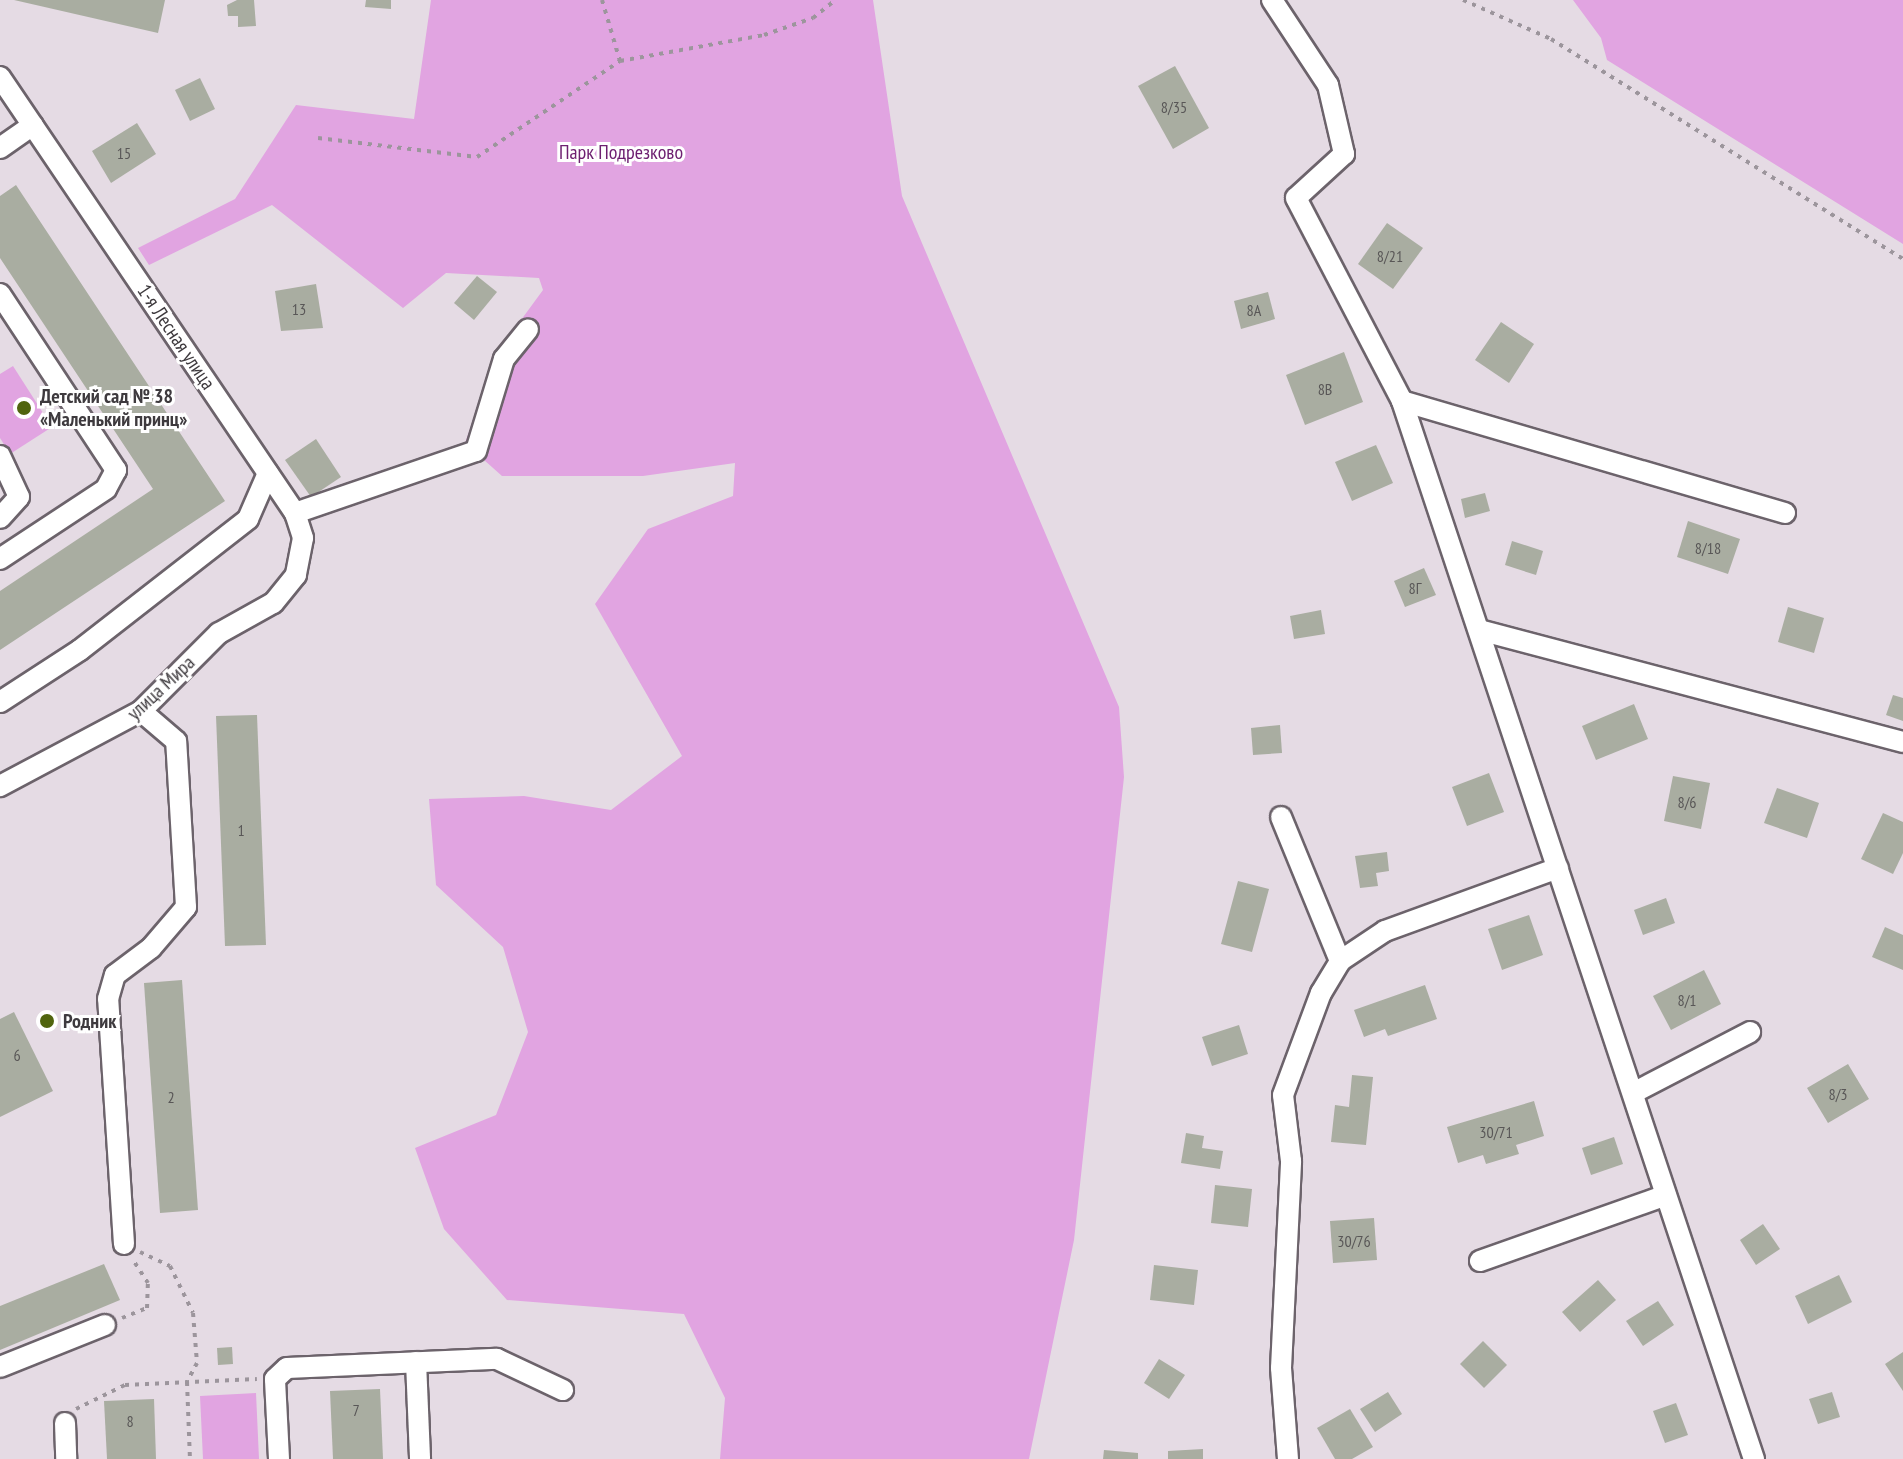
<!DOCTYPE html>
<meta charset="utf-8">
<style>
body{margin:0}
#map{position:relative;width:1903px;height:1459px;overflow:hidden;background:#e5dbe4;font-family:"PT Sans Narrow",sans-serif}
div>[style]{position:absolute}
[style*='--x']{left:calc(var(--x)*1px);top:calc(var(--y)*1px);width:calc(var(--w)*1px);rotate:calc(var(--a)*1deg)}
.green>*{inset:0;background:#e1a4e1}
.building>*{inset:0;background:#a9ada1}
.path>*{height:4px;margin-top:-2px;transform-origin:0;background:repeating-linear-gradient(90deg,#9c959c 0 4px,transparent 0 10px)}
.roads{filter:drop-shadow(2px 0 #6c636b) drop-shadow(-2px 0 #6c636b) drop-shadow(0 2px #6c636b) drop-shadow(0 -2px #6c636b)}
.minor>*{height:20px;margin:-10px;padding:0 10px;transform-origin:10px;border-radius:10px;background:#fff}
.dots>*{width:22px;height:22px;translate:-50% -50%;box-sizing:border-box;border:4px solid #fff;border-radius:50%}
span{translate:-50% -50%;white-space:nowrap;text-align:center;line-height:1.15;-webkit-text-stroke:6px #fff;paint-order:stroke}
.number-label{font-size:16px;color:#595757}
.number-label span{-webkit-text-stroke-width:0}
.park-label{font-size:20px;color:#6e2071}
.street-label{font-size:20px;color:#3e3a3e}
.poi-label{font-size:20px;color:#3e3a3e;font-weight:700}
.left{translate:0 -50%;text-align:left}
</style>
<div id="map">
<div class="green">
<div style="clip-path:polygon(431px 0,873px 0,902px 196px,1119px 707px,1124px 777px,1074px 1240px,1029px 1459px,720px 1459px,725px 1398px,684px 1314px,507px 1300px,444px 1229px,415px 1148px,496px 1115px,528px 1032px,503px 947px,436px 885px,429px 799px,524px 796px,611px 810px,682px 756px,595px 604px,648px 529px,733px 496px,735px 463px,643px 476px,502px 476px,465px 443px,496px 354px,543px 290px,539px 278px,446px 273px,403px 308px,272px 205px,149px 265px,138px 248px,235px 199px,296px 105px,414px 119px)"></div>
<div style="clip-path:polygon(1573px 0,1903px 0,1903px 244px,1607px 60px,1601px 38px)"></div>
<div style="clip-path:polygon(13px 366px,52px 427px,10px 454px,0 438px,0 374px)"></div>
<div style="clip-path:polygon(256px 1393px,259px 1459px,203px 1459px,200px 1396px)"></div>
</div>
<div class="building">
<div style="clip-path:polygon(14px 0,165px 0,158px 33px)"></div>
<div style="clip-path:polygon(237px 0,254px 0,256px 26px,238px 27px,238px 16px,228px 16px,227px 5px)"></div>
<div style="clip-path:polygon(366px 0,391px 0,391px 9px,365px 7px)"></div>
<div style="clip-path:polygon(1175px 66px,1209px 128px,1173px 149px,1138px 86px)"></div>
<div style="clip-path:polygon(200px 78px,215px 109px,190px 121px,175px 90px)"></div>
<div style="clip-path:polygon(137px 123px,156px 154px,111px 183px,92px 151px)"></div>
<div style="clip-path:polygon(16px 185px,225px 501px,0 650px,0 591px,153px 489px,0 258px,0 196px)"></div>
<div style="clip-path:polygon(1387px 223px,1423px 248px,1393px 289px,1358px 264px)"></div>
<div style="clip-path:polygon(477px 276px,497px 292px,474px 320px,454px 303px)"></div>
<div style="clip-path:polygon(316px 284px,323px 328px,281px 331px,275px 291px)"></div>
<div style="clip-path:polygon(1268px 292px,1275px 319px,1241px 329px,1234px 301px)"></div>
<div style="clip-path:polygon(1501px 322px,1534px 344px,1509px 383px,1475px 360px)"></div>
<div style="clip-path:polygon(1344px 352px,1363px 402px,1305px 425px,1286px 375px)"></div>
<div style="clip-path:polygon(316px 439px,341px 477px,311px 497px,285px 460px)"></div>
<div style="clip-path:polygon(1376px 445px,1393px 483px,1352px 501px,1335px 462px)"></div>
<div style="clip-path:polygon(1485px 493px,1490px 511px,1465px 518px,1461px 499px)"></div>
<div style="clip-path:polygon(1688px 521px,1740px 539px,1728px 574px,1677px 557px)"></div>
<div style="clip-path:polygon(1512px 541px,1543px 551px,1536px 575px,1505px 565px)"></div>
<div style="clip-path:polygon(1424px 568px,1436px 595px,1405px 607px,1394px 581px)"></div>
<div style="clip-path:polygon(1788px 607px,1824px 618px,1814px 653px,1778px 642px)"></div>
<div style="clip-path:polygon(1321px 610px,1325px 634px,1294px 639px,1290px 616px)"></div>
<div style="clip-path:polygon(1893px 695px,1903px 698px,1903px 721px,1886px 715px)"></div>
<div style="clip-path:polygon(1634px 704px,1648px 739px,1596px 760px,1582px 726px)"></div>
<div style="clip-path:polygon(257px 715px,266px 945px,225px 946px,216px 716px)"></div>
<div style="clip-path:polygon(1280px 725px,1282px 753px,1253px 755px,1251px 728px)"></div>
<div style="clip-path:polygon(1489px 773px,1504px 812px,1467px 826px,1452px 787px)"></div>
<div style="clip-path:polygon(1673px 776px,1710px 783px,1701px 829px,1664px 821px)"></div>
<div style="clip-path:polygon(1777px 788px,1819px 803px,1807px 838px,1764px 823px)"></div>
<div style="clip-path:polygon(1883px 813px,1903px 822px,1903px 853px,1893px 874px,1861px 859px)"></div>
<div style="clip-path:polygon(1387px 852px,1389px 871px,1376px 873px,1378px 886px,1360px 888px,1355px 856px)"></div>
<div style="clip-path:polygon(1238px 881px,1269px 889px,1252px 952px,1221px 944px)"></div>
<div style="clip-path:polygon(1666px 898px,1675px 923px,1643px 935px,1634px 910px)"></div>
<div style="clip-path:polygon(1529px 915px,1543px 955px,1502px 970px,1488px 929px)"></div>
<div style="clip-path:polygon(1885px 927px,1903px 935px,1903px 970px,1872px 957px)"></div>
<div style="clip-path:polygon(1704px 970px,1721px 1004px,1671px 1030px,1653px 996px)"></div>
<div style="clip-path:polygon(182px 980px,198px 1210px,160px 1213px,144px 983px)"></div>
<div style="clip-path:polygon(1425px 985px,1437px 1019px,1388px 1036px,1385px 1029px,1364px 1037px,1354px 1010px)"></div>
<div style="clip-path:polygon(14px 1012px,53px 1091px,0 1117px,0 1019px)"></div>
<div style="clip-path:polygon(1239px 1025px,1248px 1054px,1212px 1066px,1202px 1037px)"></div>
<div style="clip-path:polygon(1848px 1064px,1869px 1099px,1828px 1123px,1807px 1088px)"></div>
<div style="clip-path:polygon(1352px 1075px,1373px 1077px,1366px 1145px,1331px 1142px,1335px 1105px,1349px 1107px)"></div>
<div style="clip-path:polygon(1534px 1101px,1544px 1136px,1516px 1145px,1519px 1154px,1486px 1164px,1483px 1155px,1458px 1163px,1447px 1127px)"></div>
<div style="clip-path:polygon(1186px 1133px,1204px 1136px,1202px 1148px,1223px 1151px,1220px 1169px,1181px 1163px)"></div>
<div style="clip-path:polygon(1614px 1137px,1623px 1164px,1591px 1175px,1582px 1148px)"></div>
<div style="clip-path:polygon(1215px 1185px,1252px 1189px,1248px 1227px,1211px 1223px)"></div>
<div style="clip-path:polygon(1374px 1218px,1377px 1260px,1333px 1263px,1330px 1221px)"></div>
<div style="clip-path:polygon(1763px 1224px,1780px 1249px,1756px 1265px,1740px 1240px)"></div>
<div style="clip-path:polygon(104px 1264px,120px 1300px,0 1350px,0 1306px)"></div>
<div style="clip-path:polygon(1154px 1265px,1198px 1270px,1194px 1305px,1150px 1300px)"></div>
<div style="clip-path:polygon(1839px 1275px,1852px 1302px,1808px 1324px,1795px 1296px)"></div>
<div style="clip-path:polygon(1598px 1280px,1616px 1300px,1580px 1332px,1562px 1312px)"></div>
<div style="clip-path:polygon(1658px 1301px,1674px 1325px,1643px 1346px,1626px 1321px)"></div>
<div style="clip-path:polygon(1483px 1341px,1507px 1365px,1484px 1388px,1460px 1364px)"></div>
<div style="clip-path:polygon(232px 1347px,233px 1364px,218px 1365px,217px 1348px)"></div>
<div style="clip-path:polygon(1903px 1352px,1903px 1391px,1885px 1364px)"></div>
<div style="clip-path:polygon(1159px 1359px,1185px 1375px,1169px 1399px,1144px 1383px)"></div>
<div style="clip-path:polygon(380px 1389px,383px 1459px,333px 1459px,330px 1391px)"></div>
<div style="clip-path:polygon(1388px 1392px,1402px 1414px,1375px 1432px,1360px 1409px)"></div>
<div style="clip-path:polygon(1832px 1392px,1840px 1417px,1818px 1424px,1809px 1399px)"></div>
<div style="clip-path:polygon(154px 1399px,156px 1459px,107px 1459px,104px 1401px)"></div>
<div style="clip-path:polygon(1676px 1403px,1688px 1435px,1665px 1443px,1653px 1411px)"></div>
<div style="clip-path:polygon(1350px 1409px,1373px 1447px,1352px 1459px,1335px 1459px,1317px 1428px)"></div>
<div style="clip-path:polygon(1203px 1449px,1203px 1459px,1168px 1459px,1168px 1451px)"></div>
<div style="clip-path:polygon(1104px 1450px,1138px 1453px,1138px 1459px,1103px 1459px)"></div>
</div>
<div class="path">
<div style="--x:602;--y:0;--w:64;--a:73.6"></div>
<div style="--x:1463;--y:0;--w:96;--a:23.9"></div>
<div style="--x:1551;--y:39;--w:415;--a:32"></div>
<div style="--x:318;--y:138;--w:160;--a:6.8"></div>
<div style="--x:477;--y:157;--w:172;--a:-33.9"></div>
<div style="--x:620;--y:61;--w:146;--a:-10.2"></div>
<div style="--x:764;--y:35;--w:52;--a:-19.1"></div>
<div style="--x:813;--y:18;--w:28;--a:-39"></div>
<div style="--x:140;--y:1252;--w:33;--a:25"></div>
<div style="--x:170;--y:1266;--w:52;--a:63.9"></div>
<div style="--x:193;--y:1313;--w:50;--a:85.4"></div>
<div style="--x:197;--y:1363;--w:21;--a:118"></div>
<div style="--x:187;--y:1382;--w:77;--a:87.8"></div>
<div style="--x:122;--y:1318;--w:27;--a:-22"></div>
<div style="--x:147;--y:1308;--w:25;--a:-88"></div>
<div style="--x:148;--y:1283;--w:27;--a:-123"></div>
<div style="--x:76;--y:1409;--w:55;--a:-26.1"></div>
<div style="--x:125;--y:1385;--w:132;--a:-2.6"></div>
</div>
<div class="roads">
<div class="minor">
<div style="--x:1272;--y:0;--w:102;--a:56.6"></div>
<div style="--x:1328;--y:85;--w:71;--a:76.9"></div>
<div style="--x:1344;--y:154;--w:65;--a:137.5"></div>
<div style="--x:1296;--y:198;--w:229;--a:62.4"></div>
<div style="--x:1402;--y:401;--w:1115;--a:71.6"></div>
<div style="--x:0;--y:77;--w:526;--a:55.92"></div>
<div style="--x:295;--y:513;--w:26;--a:72"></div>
<div style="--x:303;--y:538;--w:38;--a:101"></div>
<div style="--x:296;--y:575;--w:36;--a:129"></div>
<div style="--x:273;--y:603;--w:62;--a:150.9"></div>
<div style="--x:219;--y:633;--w:110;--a:135"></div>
<div style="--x:141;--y:711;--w:160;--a:152"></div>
<div style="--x:0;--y:148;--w:40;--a:-34.9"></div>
<div style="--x:0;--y:294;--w:211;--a:56.6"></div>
<div style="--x:116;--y:470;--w:21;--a:118"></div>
<div style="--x:106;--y:489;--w:127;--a:146.6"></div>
<div style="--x:1402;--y:401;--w:399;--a:16.3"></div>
<div style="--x:0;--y:456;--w:45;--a:65.1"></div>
<div style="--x:19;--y:497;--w:28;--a:132"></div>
<div style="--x:295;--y:513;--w:191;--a:-18.9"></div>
<div style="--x:476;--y:451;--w:96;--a:-73.1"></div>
<div style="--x:504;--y:359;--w:38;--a:-51"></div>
<div style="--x:1479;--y:630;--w:439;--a:14.8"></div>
<div style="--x:0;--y:702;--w:95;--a:-33"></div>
<div style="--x:80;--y:650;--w:213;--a:-37.9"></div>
<div style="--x:248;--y:519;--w:50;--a:-66.5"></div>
<div style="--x:1281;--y:817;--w:156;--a:67.7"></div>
<div style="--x:1633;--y:1093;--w:132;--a:-27.5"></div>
<div style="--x:124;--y:1244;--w:246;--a:-93.7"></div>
<div style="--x:108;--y:999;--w:25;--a:-74"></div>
<div style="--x:115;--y:975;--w:45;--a:-36.9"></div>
<div style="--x:151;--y:948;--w:54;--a:-49.5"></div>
<div style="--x:186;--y:907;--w:166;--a:-93.4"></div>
<div style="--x:176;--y:741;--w:46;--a:-139.4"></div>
<div style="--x:1480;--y:1261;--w:197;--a:-19.5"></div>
<div style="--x:416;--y:1362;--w:97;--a:87.6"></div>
<div style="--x:0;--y:1367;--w:113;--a:-21.8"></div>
<div style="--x:65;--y:1423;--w:36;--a:88"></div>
<div style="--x:279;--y:1459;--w:80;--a:-92.9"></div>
<div style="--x:275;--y:1379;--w:16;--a:-43"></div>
<div style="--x:287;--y:1368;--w:210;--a:-2.5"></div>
<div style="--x:497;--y:1359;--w:73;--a:25.2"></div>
<div style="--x:1288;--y:1459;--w:91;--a:-94.4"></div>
<div style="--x:1281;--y:1368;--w:207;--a:-87.2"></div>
<div style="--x:1291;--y:1161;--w:66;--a:-96.9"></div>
<div style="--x:1283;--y:1095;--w:109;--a:-69.6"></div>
<div style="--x:1321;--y:993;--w:37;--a:-59"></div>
<div style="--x:1340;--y:961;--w:54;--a:-33.7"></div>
<div style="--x:1385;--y:931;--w:184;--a:-20"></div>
</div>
</div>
<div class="dots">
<div style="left:24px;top:408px;background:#50640e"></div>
<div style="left:47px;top:1021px;background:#50640e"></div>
</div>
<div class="number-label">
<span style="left:1174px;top:107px">8/35</span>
<span style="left:124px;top:153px">15</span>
<span style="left:1390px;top:256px">8/21</span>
<span style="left:299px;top:309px">13</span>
<span style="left:1254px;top:310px">8А</span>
<span style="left:1325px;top:389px">8В</span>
<span style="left:1708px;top:548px">8/18</span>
<span style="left:1415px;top:588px">8Г</span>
<span style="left:1687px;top:802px">8/6</span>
<span style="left:241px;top:830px">1</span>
<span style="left:1687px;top:1000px">8/1</span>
<span style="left:17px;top:1055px">6</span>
<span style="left:1838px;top:1094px">8/3</span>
<span style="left:171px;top:1097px">2</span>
<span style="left:1496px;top:1132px">30/71</span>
<span style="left:1354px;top:1241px">30/76</span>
<span style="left:356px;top:1410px">7</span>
<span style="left:130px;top:1421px">8</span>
</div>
<div class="park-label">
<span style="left:621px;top:152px">Парк Подрезково</span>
</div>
<div class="street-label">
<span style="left:176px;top:337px;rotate:56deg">1-я Лесная улица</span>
<span style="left:161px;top:688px;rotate:-43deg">улица Мира</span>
</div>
<div class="poi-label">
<span class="left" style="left:40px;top:408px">Детский сад № 38<br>«Маленький принц»</span>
<span class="left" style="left:63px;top:1021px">Родник</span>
</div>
</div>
